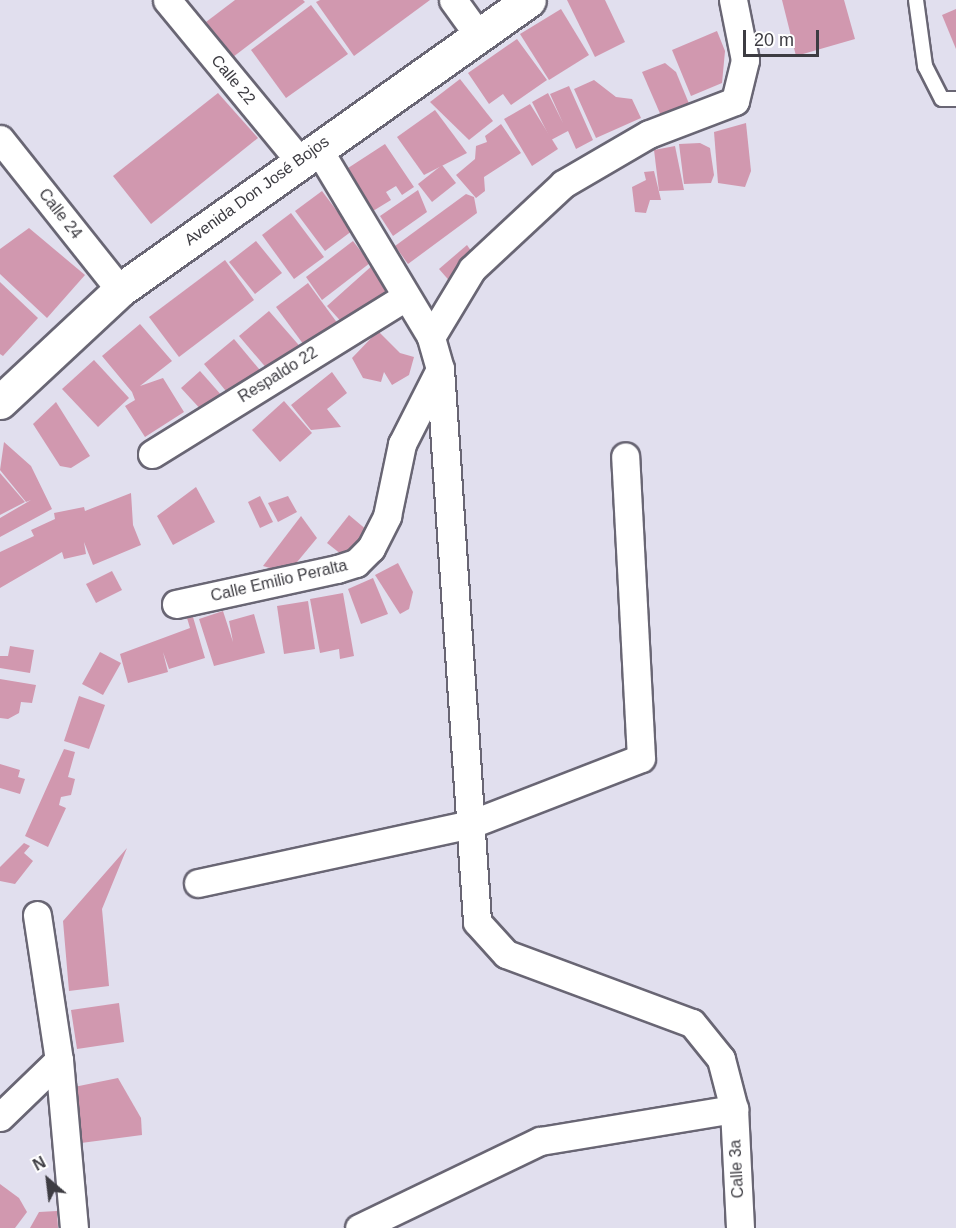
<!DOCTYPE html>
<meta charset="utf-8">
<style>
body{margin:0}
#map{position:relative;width:956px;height:1228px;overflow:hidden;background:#e1dfee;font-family:Arial,sans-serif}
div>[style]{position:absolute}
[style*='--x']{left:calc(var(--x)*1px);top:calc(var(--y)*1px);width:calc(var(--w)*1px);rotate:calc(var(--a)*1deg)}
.building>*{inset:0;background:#d198af}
.roads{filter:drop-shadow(2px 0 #696674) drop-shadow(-2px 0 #696674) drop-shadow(0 2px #696674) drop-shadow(0 -2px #696674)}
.lane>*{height:14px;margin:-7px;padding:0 7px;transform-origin:7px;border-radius:7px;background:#fff}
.street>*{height:27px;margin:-13.5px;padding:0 13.5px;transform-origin:13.5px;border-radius:13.5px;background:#fff}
.secondary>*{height:33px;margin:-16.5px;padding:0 16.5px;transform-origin:16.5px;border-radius:16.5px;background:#fff}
span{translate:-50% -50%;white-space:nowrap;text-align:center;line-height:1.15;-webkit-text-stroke:6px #fff;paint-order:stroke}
.street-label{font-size:16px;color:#3d3c42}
.north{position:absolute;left:18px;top:1150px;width:60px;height:60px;-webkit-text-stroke:4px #fff;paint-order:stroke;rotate:332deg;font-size:16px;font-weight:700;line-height:24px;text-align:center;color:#3d3c42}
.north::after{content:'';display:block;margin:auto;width:21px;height:27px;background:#3d3c42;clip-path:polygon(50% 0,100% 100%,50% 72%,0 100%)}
.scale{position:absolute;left:743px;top:30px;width:76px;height:27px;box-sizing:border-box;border:3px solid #3d3c42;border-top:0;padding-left:8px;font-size:18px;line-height:21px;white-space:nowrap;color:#3d3c42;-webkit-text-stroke:4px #fff;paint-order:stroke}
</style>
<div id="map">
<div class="building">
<div style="clip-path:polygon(235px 0,303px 0,305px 2px,233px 57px,206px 22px)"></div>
<div style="clip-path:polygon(320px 0,430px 0,354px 56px,316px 2px)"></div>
<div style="clip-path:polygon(567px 0,605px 0,625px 42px,595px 57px)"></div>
<div style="clip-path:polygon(782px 0,844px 0,855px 39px,796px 56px)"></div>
<div style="clip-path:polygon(311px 5px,348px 54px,286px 98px,251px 50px)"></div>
<div style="clip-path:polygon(561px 9px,589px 55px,549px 80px,520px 34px)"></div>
<div style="clip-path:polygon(956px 9px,956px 49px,942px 15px)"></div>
<div style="clip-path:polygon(717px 31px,725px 51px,722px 83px,691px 96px,672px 50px)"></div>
<div style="clip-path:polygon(517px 39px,547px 80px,511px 105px,503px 94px,489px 104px,468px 73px)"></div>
<div style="clip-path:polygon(665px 63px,676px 72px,690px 106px,662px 118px,642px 72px)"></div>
<div style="clip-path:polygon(460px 79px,493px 121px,469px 140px,430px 102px)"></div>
<div style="clip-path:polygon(594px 80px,616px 97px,632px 99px,641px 118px,596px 138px,574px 89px)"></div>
<div style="clip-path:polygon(569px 86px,593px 140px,576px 149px,568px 131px,551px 140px,532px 102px,548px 93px,563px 123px,550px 94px)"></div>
<div style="clip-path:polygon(218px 93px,258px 138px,151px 224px,113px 176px)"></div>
<div style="clip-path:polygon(530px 104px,558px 149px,532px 166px,504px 119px)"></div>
<div style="clip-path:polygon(435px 110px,467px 153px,424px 175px,397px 137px)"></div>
<div style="clip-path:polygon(746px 123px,751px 171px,745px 187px,718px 183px,714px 132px)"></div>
<div style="clip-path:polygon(501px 124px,521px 153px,484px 177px,485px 191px,476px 198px,456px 175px,475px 159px,476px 146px,487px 142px,485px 136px)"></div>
<div style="clip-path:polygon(700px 143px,710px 148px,714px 175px,711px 183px,684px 184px,679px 144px)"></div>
<div style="clip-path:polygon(385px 144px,414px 187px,402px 195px,396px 186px,386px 192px,391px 200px,373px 211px,345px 170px)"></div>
<div style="clip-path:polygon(675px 146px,684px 190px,659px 191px,654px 150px)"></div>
<div style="clip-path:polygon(442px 165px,456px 183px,432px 202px,418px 184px)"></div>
<div style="clip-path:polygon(654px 171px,661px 200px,650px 200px,646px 213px,635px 212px,632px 187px,646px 180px,644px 172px)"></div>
<div style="clip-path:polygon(418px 190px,427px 212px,393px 236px,380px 216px)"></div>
<div style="clip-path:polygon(322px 191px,352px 231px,325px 251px,295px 211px)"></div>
<div style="clip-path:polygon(466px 194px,474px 197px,477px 213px,408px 264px,395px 246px)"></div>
<div style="clip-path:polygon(291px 213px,324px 257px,294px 279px,262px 235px)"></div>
<div style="clip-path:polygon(29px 228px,85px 275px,47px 318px,0 274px,0 249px)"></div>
<div style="clip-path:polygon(256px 241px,282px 273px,255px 294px,229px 262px)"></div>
<div style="clip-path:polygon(353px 241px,370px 263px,322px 300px,306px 277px)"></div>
<div style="clip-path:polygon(467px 245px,478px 261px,453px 285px,439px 269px)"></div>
<div style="clip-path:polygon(225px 260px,254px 300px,179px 357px,149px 317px)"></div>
<div style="clip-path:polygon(374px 264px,393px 286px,346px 327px,327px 306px)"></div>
<div style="clip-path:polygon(0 282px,38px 318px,3px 356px,0 354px)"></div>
<div style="clip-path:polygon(308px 283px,341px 328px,309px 352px,276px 307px)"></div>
<div style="clip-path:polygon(269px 311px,304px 351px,274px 377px,239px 336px)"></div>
<div style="clip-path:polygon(140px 324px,172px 361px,140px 386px,163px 378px,184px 412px,145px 437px,125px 406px,135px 400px,132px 392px,102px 356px)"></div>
<div style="clip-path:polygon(378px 331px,400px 353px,414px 357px,409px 375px,392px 385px,384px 372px,381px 382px,363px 378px,352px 358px)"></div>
<div style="clip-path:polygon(234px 339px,264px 375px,234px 401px,204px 364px)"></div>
<div style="clip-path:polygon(94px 360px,129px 398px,98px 427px,62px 389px)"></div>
<div style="clip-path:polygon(200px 371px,223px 397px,204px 413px,181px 388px)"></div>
<div style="clip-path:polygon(332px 372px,347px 393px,327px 409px,341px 427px,311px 430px,291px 405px)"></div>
<div style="clip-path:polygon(284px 401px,312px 433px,280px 462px,252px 430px)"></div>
<div style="clip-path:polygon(56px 402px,90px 456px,71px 468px,60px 466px,33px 424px)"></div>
<div style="clip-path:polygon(4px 442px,31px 466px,52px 509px,0 537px,0 518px,31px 500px,26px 502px,0 470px)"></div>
<div style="clip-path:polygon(0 473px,25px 502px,0 515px)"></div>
<div style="clip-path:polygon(196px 487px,215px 522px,173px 545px,157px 516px)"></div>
<div style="clip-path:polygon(131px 493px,133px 525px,141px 545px,93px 565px,84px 542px,86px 554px,64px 559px,62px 552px,0 588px,0 552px,34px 536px,31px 530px,55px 519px,54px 513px,84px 507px,85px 511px)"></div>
<div style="clip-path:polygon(260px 496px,273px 522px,260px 528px,248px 502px)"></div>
<div style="clip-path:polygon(288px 496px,297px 512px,278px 522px,268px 503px)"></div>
<div style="clip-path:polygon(349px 515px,368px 531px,346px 558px,327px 543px)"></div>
<div style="clip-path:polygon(301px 516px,317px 538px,288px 573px,263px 566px)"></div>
<div style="clip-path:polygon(398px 563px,413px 592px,409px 609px,400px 614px,375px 575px)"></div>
<div style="clip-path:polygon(112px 571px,122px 590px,96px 603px,86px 584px)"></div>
<div style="clip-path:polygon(373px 578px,388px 614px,361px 624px,348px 589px)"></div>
<div style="clip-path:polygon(343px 593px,354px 656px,340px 659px,339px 649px,320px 653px,310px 599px)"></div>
<div style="clip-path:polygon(308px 601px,315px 649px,284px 654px,277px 606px)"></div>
<div style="clip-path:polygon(223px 611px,233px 642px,229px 621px,254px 614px,265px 653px,214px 666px,199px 619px)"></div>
<div style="clip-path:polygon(193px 617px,205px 658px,169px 669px,163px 652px,168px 672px,128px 683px,120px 654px,190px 628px,187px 618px)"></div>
<div style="clip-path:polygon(10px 646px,34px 650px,30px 673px,0 668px,0 656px,8px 656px)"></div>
<div style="clip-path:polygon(100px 652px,121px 663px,103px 695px,82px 684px)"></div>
<div style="clip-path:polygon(0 679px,36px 685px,32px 703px,21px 702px,19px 713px,8px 719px,0 718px)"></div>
<div style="clip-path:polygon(79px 696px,105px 705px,89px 749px,64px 741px)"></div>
<div style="clip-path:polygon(64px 749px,75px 752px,68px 777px,75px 779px,71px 795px,61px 797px,59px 805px,66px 808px,48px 847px,25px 836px)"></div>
<div style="clip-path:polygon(0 764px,20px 770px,18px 777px,25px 779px,20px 794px,0 788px)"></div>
<div style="clip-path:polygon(24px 843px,30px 846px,24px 853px,33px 861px,15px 884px,0 881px,0 867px)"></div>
<div style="clip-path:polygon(127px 848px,102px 909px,109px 986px,69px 991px,63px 921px)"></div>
<div style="clip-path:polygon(119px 1003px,124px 1042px,77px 1049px,71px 1010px)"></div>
<div style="clip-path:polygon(118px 1078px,141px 1118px,142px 1135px,81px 1143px,74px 1087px)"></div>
<div style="clip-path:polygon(0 1184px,19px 1198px,27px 1212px,15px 1228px,0 1228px)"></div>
<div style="clip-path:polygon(57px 1211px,58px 1228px,30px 1228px,39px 1212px)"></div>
</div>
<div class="roads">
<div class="lane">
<div style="--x:916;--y:0;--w:67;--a:82.2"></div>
<div style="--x:925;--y:66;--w:37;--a:63"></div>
<div style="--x:942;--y:99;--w:14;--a:0"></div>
</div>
<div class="street">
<div style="--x:167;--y:0;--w:207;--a:50.5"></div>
<div style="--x:453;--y:0;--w:44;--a:54.2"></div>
<div style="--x:0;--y:139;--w:193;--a:51.5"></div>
<div style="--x:317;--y:147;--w:222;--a:59"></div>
<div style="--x:440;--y:369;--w:554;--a:86.17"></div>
<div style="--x:477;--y:922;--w:43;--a:47.8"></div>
<div style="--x:506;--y:954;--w:198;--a:20.4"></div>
<div style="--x:692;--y:1023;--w:46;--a:51.1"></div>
<div style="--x:721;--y:1059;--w:52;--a:75.4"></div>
<div style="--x:734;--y:1109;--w:119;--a:87.1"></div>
<div style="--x:152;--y:454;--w:298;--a:-31.8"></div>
<div style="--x:176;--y:604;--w:165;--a:-12.3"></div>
<div style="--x:337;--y:569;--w:20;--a:-18"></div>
<div style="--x:356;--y:563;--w:21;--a:-45"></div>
<div style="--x:371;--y:548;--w:36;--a:-63"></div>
<div style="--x:387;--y:516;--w:74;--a:-78.2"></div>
<div style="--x:402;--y:444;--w:84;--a:-63.1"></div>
<div style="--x:440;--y:369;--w:33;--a:-106"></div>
<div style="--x:431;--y:337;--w:79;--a:-58.9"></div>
<div style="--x:472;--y:269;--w:125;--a:-43"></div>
<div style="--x:563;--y:184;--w:99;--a:-30.2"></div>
<div style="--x:649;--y:134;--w:92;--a:-21"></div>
<div style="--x:735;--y:101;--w:42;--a:-76.3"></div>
<div style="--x:745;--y:60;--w:61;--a:-101.3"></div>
<div style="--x:198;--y:883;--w:279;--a:-12.2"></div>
<div style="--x:471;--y:824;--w:182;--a:-21.2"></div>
<div style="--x:641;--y:758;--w:302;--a:-93"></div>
<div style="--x:37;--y:915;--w:147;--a:81.4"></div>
<div style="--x:59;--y:1060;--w:169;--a:84.9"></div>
<div style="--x:0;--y:1117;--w:82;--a:-44"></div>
<div style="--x:359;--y:1228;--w:201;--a:-25.7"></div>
<div style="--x:540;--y:1141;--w:197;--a:-9.4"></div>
</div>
<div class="secondary">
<div style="--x:0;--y:402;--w:164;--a:-43"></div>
<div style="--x:120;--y:290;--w:501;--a:-35.34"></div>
</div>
</div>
<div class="street-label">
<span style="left:233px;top:80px;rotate:50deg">Calle 22</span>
<span style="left:257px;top:191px;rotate:-36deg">Avenida Don José Bojos</span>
<span style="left:60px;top:214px;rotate:52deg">Calle 24</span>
<span style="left:278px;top:375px;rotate:-32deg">Respaldo 22</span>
<span style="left:279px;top:581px;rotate:-13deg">Calle Emilio Peralta</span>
<span style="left:737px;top:1169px;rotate:-93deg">Calle 3a</span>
</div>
<div class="north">N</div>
<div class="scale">20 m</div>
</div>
